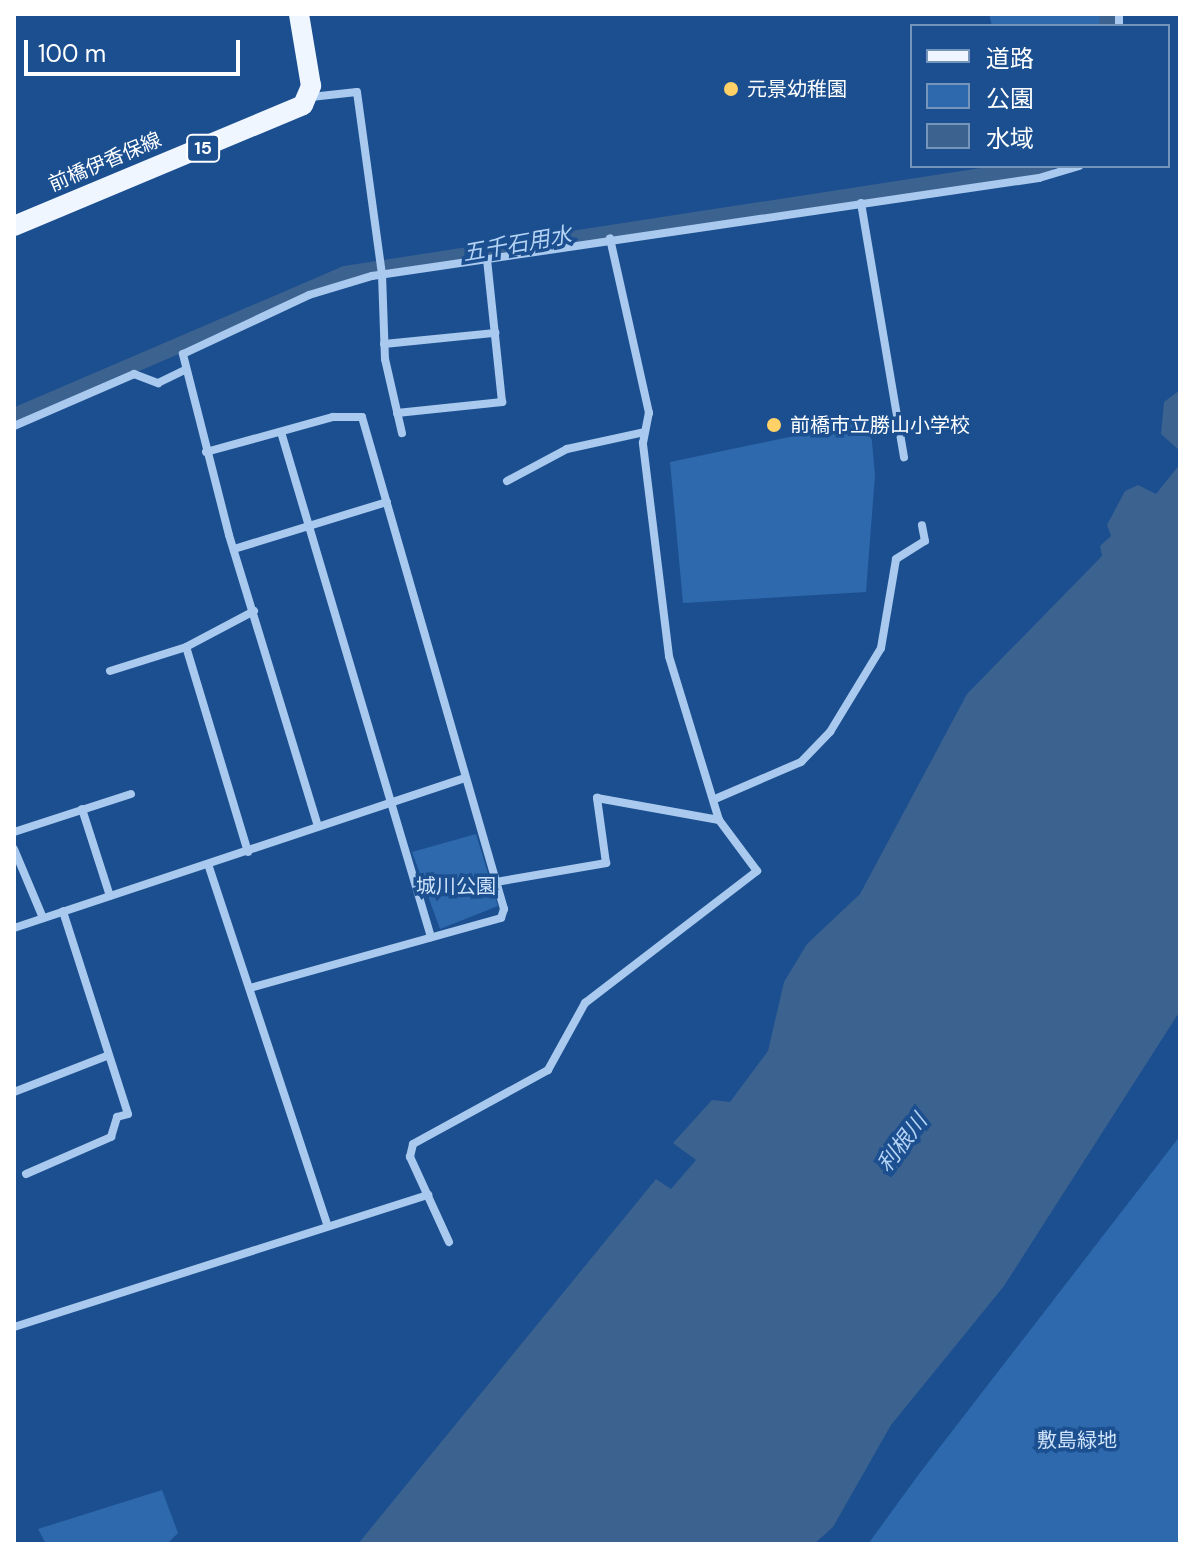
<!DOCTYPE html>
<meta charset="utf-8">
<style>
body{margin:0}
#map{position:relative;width:1194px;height:1558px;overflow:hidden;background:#1b4f8f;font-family:"DM Sans","Noto Sans JP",sans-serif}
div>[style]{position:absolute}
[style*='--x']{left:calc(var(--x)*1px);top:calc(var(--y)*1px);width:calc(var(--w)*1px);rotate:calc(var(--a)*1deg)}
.green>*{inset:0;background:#2e69ad}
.water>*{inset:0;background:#3c6290}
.canal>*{height:16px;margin:-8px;padding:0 8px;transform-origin:8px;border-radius:8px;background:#3c6290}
.minor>*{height:8px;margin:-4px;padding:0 4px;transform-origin:4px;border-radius:4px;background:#a9c9ee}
.primary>*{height:20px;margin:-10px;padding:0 10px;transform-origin:10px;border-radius:10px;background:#f0f6ff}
.dots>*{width:22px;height:22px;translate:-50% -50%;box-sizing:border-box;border:4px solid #1b4f8f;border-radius:50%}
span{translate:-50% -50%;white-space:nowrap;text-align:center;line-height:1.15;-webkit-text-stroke:7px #1b4f8f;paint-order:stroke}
.shield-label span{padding:2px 6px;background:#1b4f8f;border:2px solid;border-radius:6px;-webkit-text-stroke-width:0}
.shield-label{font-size:18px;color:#fff;font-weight:700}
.poi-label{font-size:20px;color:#fff}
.left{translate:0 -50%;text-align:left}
.street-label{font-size:20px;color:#fff}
.park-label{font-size:20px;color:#cfe3fa}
.water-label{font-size:22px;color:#b5d3f5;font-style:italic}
.frame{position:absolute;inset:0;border:16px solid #fff;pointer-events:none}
.legend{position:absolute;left:910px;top:24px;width:260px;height:144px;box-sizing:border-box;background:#1b4f8f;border:2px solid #7695bc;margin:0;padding:10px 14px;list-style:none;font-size:24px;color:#fff}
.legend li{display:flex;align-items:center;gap:16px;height:40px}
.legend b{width:40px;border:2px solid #7695bc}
.scale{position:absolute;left:24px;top:40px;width:216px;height:36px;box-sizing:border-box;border:4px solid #fff;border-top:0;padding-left:10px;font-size:24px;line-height:28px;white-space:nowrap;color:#fff;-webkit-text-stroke:6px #1b4f8f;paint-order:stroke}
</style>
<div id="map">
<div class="green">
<div style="clip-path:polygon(989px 14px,1104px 14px,1103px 26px,992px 26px)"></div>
<div style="clip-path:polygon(870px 420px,875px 475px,866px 592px,683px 603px,670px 462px)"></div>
<div style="clip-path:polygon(476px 834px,498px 906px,440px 929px,412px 852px)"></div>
<div style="clip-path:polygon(1180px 1136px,1180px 1544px,868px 1544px,919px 1474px)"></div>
<div style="clip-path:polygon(162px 1490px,178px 1533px,167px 1544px,46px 1544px,38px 1529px)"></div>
</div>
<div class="water">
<div style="clip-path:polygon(1180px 390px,1180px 451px,1161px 434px,1164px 402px)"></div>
<div style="clip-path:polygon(1180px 464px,1180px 1011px,1004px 1286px,891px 1425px,833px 1527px,814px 1544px,358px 1544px,656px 1179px,671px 1189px,696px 1160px,673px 1143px,712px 1100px,730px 1102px,768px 1051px,784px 982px,807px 944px,860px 894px,967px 694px,1102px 556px,1100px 546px,1111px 536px,1107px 525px,1125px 491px,1138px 485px,1156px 494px)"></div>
</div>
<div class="canal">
<div style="--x:1107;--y:26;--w:12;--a:-85"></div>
<div style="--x:14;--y:416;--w:360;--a:-23.2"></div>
<div style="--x:345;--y:274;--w:709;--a:-8.76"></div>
</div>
<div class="minor">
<div style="--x:1119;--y:26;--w:12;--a:-90"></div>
<div style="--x:311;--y:97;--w:46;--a:-6.2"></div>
<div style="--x:357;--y:92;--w:184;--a:82.2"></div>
<div style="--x:382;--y:274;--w:85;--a:88"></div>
<div style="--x:385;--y:359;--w:76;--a:77.1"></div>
<div style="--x:861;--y:203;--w:258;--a:80.4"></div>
<div style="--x:384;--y:344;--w:112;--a:-5.7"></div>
<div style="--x:397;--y:413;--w:106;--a:-6"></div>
<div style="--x:502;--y:402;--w:144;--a:-96"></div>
<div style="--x:14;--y:426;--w:131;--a:-23.4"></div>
<div style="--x:134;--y:374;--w:26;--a:21"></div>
<div style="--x:158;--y:383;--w:28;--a:-26"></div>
<div style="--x:281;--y:432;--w:527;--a:73.46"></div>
<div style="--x:206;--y:452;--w:132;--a:-15.4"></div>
<div style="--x:333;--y:417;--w:29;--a:0"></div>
<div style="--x:362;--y:417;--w:512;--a:73.9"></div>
<div style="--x:504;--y:909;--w:9;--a:108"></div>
<div style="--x:501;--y:918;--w:260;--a:164.4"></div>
<div style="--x:507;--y:481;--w:68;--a:-28.1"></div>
<div style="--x:567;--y:449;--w:79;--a:-12.4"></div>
<div style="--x:234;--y:549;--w:160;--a:-17.1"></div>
<div style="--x:110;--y:671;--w:80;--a:-17.5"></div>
<div style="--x:715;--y:799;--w:94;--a:-23.3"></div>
<div style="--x:801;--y:762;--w:42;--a:-46"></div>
<div style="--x:830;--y:732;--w:98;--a:-58.7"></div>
<div style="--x:881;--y:648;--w:90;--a:-80.4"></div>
<div style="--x:896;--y:559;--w:34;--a:-32"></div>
<div style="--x:925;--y:541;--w:16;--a:-101"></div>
<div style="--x:82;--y:809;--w:91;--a:72.2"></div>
<div style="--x:317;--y:823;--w:301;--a:-107"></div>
<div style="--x:229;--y:535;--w:187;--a:-104.3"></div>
<div style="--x:183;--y:354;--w:139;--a:-25.1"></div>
<div style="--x:309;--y:295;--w:66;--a:-16.8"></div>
<div style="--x:372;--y:276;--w:674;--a:-8.36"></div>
<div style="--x:1039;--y:178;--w:42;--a:-16.7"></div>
<div style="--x:14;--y:832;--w:123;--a:-18"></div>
<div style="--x:14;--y:849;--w:75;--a:67.2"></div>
<div style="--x:248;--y:852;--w:214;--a:-106.8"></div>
<div style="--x:186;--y:647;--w:77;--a:-27.9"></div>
<div style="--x:209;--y:867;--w:378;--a:71.7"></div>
<div style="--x:496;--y:882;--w:112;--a:-9.8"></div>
<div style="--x:606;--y:863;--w:66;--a:-97.9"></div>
<div style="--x:597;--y:798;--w:124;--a:10.2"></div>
<div style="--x:14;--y:928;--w:474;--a:-18.4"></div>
<div style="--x:14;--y:1092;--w:100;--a:-21.2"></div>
<div style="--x:26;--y:1174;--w:93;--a:-23.5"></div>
<div style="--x:111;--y:1137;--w:21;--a:-73"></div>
<div style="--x:117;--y:1117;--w:11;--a:-15"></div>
<div style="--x:128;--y:1114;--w:213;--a:-107.8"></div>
<div style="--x:449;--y:1242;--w:94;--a:-114.6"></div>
<div style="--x:410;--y:1157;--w:13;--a:-77"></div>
<div style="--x:413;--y:1144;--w:154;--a:-28.7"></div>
<div style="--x:548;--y:1070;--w:77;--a:-61.1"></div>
<div style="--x:585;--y:1003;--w:217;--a:-37.5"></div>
<div style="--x:757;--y:871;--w:64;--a:-126.7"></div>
<div style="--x:719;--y:820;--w:171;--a:-107"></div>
<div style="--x:669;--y:656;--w:215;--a:-97"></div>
<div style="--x:643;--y:443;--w:31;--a:-79"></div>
<div style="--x:649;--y:413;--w:179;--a:-102.6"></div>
<div style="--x:14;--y:1327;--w:435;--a:-17.7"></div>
</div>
<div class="primary">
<div style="--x:14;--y:226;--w:313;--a:-22.7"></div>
<div style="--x:303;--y:105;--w:21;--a:-67"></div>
<div style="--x:311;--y:86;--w:73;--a:-99.5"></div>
</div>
<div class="dots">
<div style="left:731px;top:89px;background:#ffd166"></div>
<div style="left:774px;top:425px;background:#ffd166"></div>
</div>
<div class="shield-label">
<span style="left:203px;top:148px">15</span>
</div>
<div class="poi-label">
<span class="left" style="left:747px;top:89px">元景幼稚園</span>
<span class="left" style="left:790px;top:425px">前橋市立勝山小学校</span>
</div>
<div class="street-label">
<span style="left:105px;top:162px;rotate:-23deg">前橋伊香保線</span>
</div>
<div class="park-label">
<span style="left:456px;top:886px">城川公園</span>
<span style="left:1077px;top:1440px">敷島緑地</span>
</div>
<div class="water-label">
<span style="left:517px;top:244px;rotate:-10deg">五千石用水</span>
<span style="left:902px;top:1143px;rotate:-53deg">利根川</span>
</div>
<div class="frame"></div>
<ul class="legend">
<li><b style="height:10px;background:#f0f6ff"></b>道路</li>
<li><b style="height:22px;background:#2e69ad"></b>公園</li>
<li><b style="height:22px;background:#3c6290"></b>水域</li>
</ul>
<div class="scale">100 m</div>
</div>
